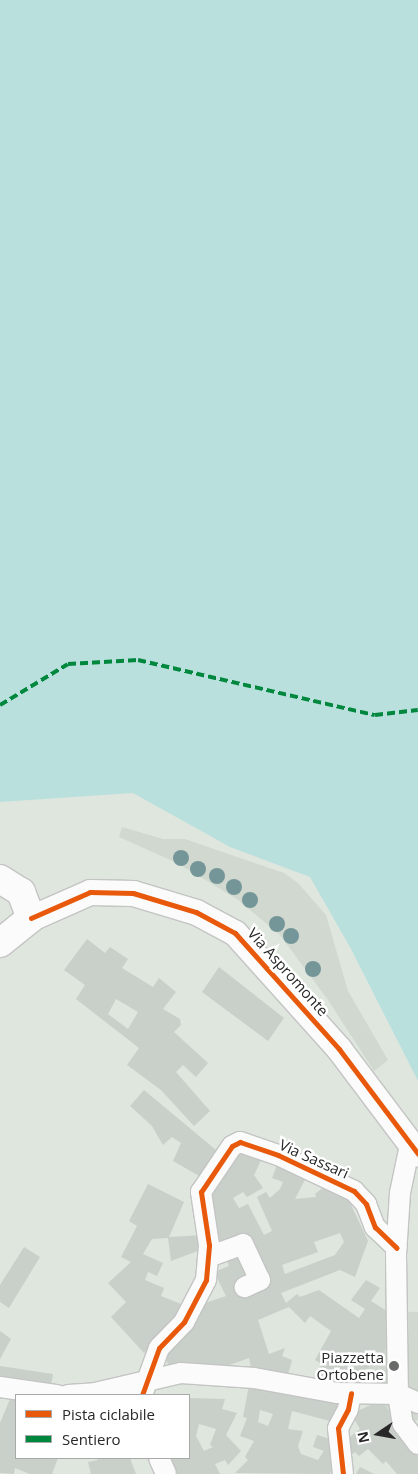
<!DOCTYPE html>
<style>
body{margin:0}
#map{position:relative;width:418px;height:1474px;overflow:hidden;background:#dee6de;font-family:"Open Sans",sans-serif}
div>[style]{position:absolute}
[style*='--x']{left:calc(var(--x)*1px);top:calc(var(--y)*1px);width:calc(var(--w)*1px);rotate:calc(var(--a)*1deg)}
.green>*{inset:0;background:#b9e0dd}
.plaza>*{inset:0;background:#d0d8cf}
.building>*{inset:0;background:#c9cfc9}
.roads{filter:drop-shadow(1px 0 #c3c4c3) drop-shadow(-1px 0 #c3c4c3) drop-shadow(0 1px #c3c4c3) drop-shadow(0 -1px #c3c4c3)}
.minor>*{height:20px;margin:-10px;padding:0 10px;transform-origin:10px;border-radius:10px;background:#fafbfa}
.tertiary>*{height:25px;margin:-12.5px;padding:0 12.5px;transform-origin:12.5px;border-radius:12.5px;background:#fafbfa}
.secondary>*{height:28px;margin:-14px;padding:0 14px;transform-origin:14px;border-radius:14px;background:#fafbfa}
.quiet>*{height:4px;margin-top:-2px;transform-origin:0;background:repeating-linear-gradient(90deg,#00873e 0 8px,transparent 0 12px)}
.cycleway>*{height:5px;margin:-2.5px;padding:0 2.5px;transform-origin:2.5px;border-radius:2.5px;background:#e8590c}
.trees>*{width:16px;height:16px;margin:-8px;border-radius:50%;background:#749698}
.dots>*{width:14px;height:14px;translate:-50% -50%;box-sizing:border-box;border:2px solid #fff;border-radius:50%}
span{translate:-50% -50%;white-space:nowrap;text-align:center;line-height:1.15;-webkit-text-stroke:5px #fff;paint-order:stroke}
.street-label{font-size:15px;color:#282828}
.poi-label{font-size:15px;color:#282828}
.right{translate:-100% -50%;text-align:right}
.legend{position:absolute;left:15px;top:1394px;width:175px;height:65px;box-sizing:border-box;background:#fff;border:1px solid #a9a9a9;margin:0;padding:6px 9px;list-style:none;font-size:15px;color:#282828}
.legend li{display:flex;align-items:center;gap:10px;height:25px}
.legend b{width:25px;border:1px solid #a9a9a9}
.north{position:absolute;left:353px;top:1409px;width:50px;height:50px;-webkit-text-stroke:4px #fff;paint-order:stroke;rotate:258deg;font-size:14px;font-weight:700;line-height:20px;text-align:center;color:#282828}
.north::after{content:'';display:block;margin:auto;width:18px;height:22px;background:#282828;clip-path:polygon(50% 0,100% 100%,50% 72%,0 100%)}
</style>
<div id="map">
<div class="green">
<div style="clip-path:polygon(0 0,418px 0,418px 1081px,351px 949px,310px 877px,230px 847px,133px 793px,0 802px)"></div>
</div>
<div class="plaza">
<div style="clip-path:polygon(122px 827px,163px 839px,185px 839px,284px 873px,298px 883px,326px 915px,348px 991px,388px 1060px,374px 1071px,328px 1000px,280px 935px,237px 899px,177px 863px,119px 837px)"></div>
<div style="clip-path:polygon(387px 1311px,418px 1312px,418px 1420px,398px 1425px,360px 1374px,381px 1358px,391px 1326px,387px 1326px)"></div>
</div>
<div class="building">
<div style="clip-path:polygon(evenodd,87px 939px,105px 953px,110px 947px,128px 959px,122px 968px,153px 987px,159px 978px,176px 992px,163px 1009px,180px 1019px,181px 1025px,174px 1032px,208px 1063px,196px 1077px,183px 1065px,176px 1072px,210px 1111px,194px 1126px,161px 1090px,127px 1065px,139px 1048px,76px 999px,85px 985px,64px 970px,87px 939px,116px 999px,138px 1012px,128px 1029px,108px 1014px,116px 999px)"></div>
<div style="clip-path:polygon(219px 967px,284px 1018px,268px 1041px,202px 992px)"></div>
<div style="clip-path:polygon(144px 1090px,216px 1150px,201px 1177px,173px 1161px,181px 1143px,172px 1137px,163px 1145px,152px 1126px,130px 1106px)"></div>
<div style="clip-path:polygon(evenodd,245px 1146px,263px 1156px,254px 1175px,263px 1188px,247px 1197px,243px 1192px,233px 1198px,239px 1208px,248px 1204px,264px 1235px,272px 1231px,257px 1197px,266px 1192px,270px 1198px,280px 1189px,283px 1182px,272px 1178px,277px 1165px,306px 1178px,295px 1199px,316px 1197px,315px 1194px,325px 1186px,346px 1194px,368px 1241px,355px 1277px,340px 1270px,281px 1293px,286px 1303px,297px 1294px,300px 1297px,319px 1290px,359px 1318px,365px 1309px,351px 1300px,366px 1280px,380px 1288px,371px 1301px,387px 1311px,387px 1326px,391px 1325px,392px 1335px,381px 1358px,360px 1374px,363px 1380px,343px 1384px,314px 1379px,322px 1364px,315px 1360px,331px 1331px,310px 1316px,305px 1323px,289px 1307px,258px 1320px,269px 1354px,285px 1348px,282px 1356px,292px 1360px,288px 1375px,251px 1368px,249px 1358px,224px 1367px,168px 1364px,163px 1353px,202px 1304px,226px 1296px,214px 1272px,229px 1266px,226px 1257px,240px 1252px,265px 1282px,245px 1239px,219px 1249px,208px 1184px,245px 1146px,340px 1233px,344px 1242px,335px 1255px,285px 1274px,282px 1265px,318px 1252px,314px 1242px,340px 1233px)"></div>
<div style="clip-path:polygon(148px 1184px,184px 1202px,169px 1237px,204px 1235px,203px 1249px,171px 1261px,168px 1238px,152px 1239px,143px 1254px,163px 1263px,157px 1276px,148px 1272px,145px 1280px,164px 1288px,161px 1296px,186px 1306px,178px 1319px,144px 1353px,111px 1317px,126px 1302px,108px 1283px,131px 1262px,121px 1257px,137px 1226px,129px 1221px)"></div>
<div style="clip-path:polygon(24px 1247px,40px 1257px,9px 1308px,0 1302px,0 1285px)"></div>
<div style="clip-path:polygon(0 1331px,11px 1339px,0 1359px)"></div>
<div style="clip-path:polygon(0 1366px,53px 1374px,50px 1392px,0 1384px)"></div>
<div style="clip-path:polygon(evenodd,249px 1385px,341px 1405px,334px 1422px,292px 1411px,288px 1429px,303px 1431px,298px 1446px,301px 1454px,318px 1460px,324px 1451px,313px 1447px,317px 1435px,334px 1440px,336px 1459px,330px 1474px,235px 1473px,248px 1460px,245px 1457px,254px 1441px,240px 1436px,247px 1418px,243px 1417px,249px 1385px,260px 1410px,273px 1414px,268px 1426px,258px 1422px,260px 1410px)"></div>
<div style="clip-path:polygon(evenodd,189px 1398px,225px 1399px,222px 1409px,237px 1413px,226px 1435px,241px 1451px,228px 1465px,225px 1460px,215px 1464px,220px 1474px,175px 1474px,167px 1458px,189px 1458px,189px 1398px,199px 1424px,216px 1429px,210px 1445px,213px 1447px,204px 1451px,196px 1436px,199px 1424px)"></div>
<div style="clip-path:polygon(10px 1399px,16px 1400px,16px 1458px,58px 1458px,52px 1474px,30px 1474px,15px 1468px,14px 1474px,0 1473px,0 1423px)"></div>
<div style="clip-path:polygon(381px 1400px,418px 1456px,418px 1474px,397px 1474px,386px 1461px,383px 1464px,368px 1449px,359px 1456px,355px 1452px,349px 1457px,345px 1441px,360px 1429px,351px 1414px)"></div>
<div style="clip-path:polygon(97px 1458px,130px 1458px,136px 1474px,91px 1474px,88px 1462px,98px 1460px)"></div>
<div style="clip-path:polygon(360px 1467px,374px 1474px,356px 1474px)"></div>
</div>
<div class="roads">
<div class="minor">
<div style="--x:410;--y:1145;--w:49;--a:101.8"></div>
<div style="--x:400;--y:1193;--w:62;--a:93.7"></div>
<div style="--x:396;--y:1255;--w:139;--a:89.2"></div>
<div style="--x:398;--y:1394;--w:30;--a:81"></div>
<div style="--x:403;--y:1424;--w:25;--a:53"></div>
<div style="--x:208;--y:1257;--w:37;--a:-20"></div>
<div style="--x:243;--y:1244;--w:40;--a:65"></div>
<div style="--x:260;--y:1280;--w:17;--a:155"></div>
<div style="--x:0;--y:1387;--w:58;--a:8"></div>
<div style="--x:68;--y:1395;--w:27;--a:-4"></div>
<div style="--x:95;--y:1393;--w:88;--a:-13.1"></div>
<div style="--x:181;--y:1373;--w:73;--a:3.9"></div>
<div style="--x:254;--y:1378;--w:84;--a:10.2"></div>
<div style="--x:337;--y:1393;--w:61;--a:0.9"></div>
<div style="--x:398;--y:1394;--w:22;--a:24"></div>
<div style="--x:142;--y:1395;--w:50;--a:-70.1"></div>
<div style="--x:159;--y:1348;--w:36;--a:-46"></div>
<div style="--x:184;--y:1322;--w:47;--a:-62.4"></div>
<div style="--x:206;--y:1280;--w:35;--a:-85"></div>
<div style="--x:209;--y:1245;--w:54;--a:-98.6"></div>
<div style="--x:201;--y:1192;--w:55;--a:-56"></div>
<div style="--x:232;--y:1146;--w:9;--a:-27"></div>
<div style="--x:240;--y:1142;--w:40;--a:18.9"></div>
<div style="--x:278;--y:1155;--w:84;--a:25.3"></div>
<div style="--x:354;--y:1191;--w:18;--a:47"></div>
<div style="--x:366;--y:1204;--w:25;--a:69"></div>
<div style="--x:375;--y:1227;--w:30;--a:44"></div>
<div style="--x:159;--y:1458;--w:17;--a:66"></div>
<div style="--x:343;--y:1474;--w:46;--a:-96.2"></div>
<div style="--x:338;--y:1428;--w:21;--a:-62"></div>
<div style="--x:348;--y:1409;--w:16;--a:-79"></div>
</div>
<div class="tertiary">
<div style="--x:31;--y:918;--w:64;--a:-23.8"></div>
<div style="--x:90;--y:892;--w:43;--a:1.3"></div>
<div style="--x:133;--y:893;--w:66;--a:16.8"></div>
<div style="--x:196;--y:912;--w:44;--a:28.3"></div>
<div style="--x:235;--y:933;--w:156;--a:48.1"></div>
<div style="--x:339;--y:1049;--w:131;--a:53"></div>
</div>
<div class="secondary">
<div style="--x:0;--y:879;--w:25;--a:32"></div>
<div style="--x:21;--y:892;--w:28;--a:69"></div>
<div style="--x:31;--y:918;--w:40;--a:141"></div>
</div>
</div>
<div class="quiet">
<div style="--x:0;--y:705;--w:79;--a:-31.1"></div>
<div style="--x:68;--y:664;--w:70;--a:-3.3"></div>
<div style="--x:138;--y:660;--w:243;--a:13.1"></div>
<div style="--x:375;--y:715;--w:43;--a:-6.6"></div>
</div>
<div class="cycleway">
<div style="--x:31;--y:918;--w:64;--a:-23.8"></div>
<div style="--x:90;--y:892;--w:43;--a:1.3"></div>
<div style="--x:133;--y:893;--w:66;--a:16.8"></div>
<div style="--x:196;--y:912;--w:44;--a:28.3"></div>
<div style="--x:235;--y:933;--w:156;--a:48.1"></div>
<div style="--x:339;--y:1049;--w:131;--a:53"></div>
<div style="--x:142;--y:1395;--w:50;--a:-70.1"></div>
<div style="--x:159;--y:1348;--w:36;--a:-46"></div>
<div style="--x:184;--y:1322;--w:47;--a:-62.4"></div>
<div style="--x:206;--y:1280;--w:35;--a:-85"></div>
<div style="--x:209;--y:1245;--w:54;--a:-98.6"></div>
<div style="--x:201;--y:1192;--w:55;--a:-56"></div>
<div style="--x:232;--y:1146;--w:9;--a:-27"></div>
<div style="--x:240;--y:1142;--w:40;--a:18.9"></div>
<div style="--x:278;--y:1155;--w:84;--a:25.3"></div>
<div style="--x:354;--y:1191;--w:18;--a:47"></div>
<div style="--x:366;--y:1204;--w:25;--a:69"></div>
<div style="--x:375;--y:1227;--w:30;--a:44"></div>
<div style="--x:343;--y:1474;--w:46;--a:-96.2"></div>
<div style="--x:338;--y:1428;--w:21;--a:-62"></div>
<div style="--x:348;--y:1409;--w:16;--a:-79"></div>
</div>
<div class="trees">
<div style="left:181px;top:858px"></div>
<div style="left:198px;top:869px"></div>
<div style="left:217px;top:876px"></div>
<div style="left:234px;top:887px"></div>
<div style="left:250px;top:900px"></div>
<div style="left:277px;top:924px"></div>
<div style="left:291px;top:936px"></div>
<div style="left:313px;top:969px"></div>
</div>
<div class="dots">
<div style="left:394px;top:1366px;background:#686a68"></div>
</div>
<div class="street-label">
<span style="left:288px;top:972px;rotate:48deg">Via Aspromonte</span>
<span style="left:314px;top:1159px;rotate:24deg">Via Sassari</span>
</div>
<div class="poi-label">
<span class="right" style="left:384px;top:1366px">Piazzetta<br>Ortobene</span>
</div>
<ul class="legend">
<li><b style="height:6px;background:#e8590c"></b>Pista ciclabile</li>
<li><b style="height:6px;background:#00873e"></b>Sentiero</li>
</ul>
<div class="north">N</div>
</div>
